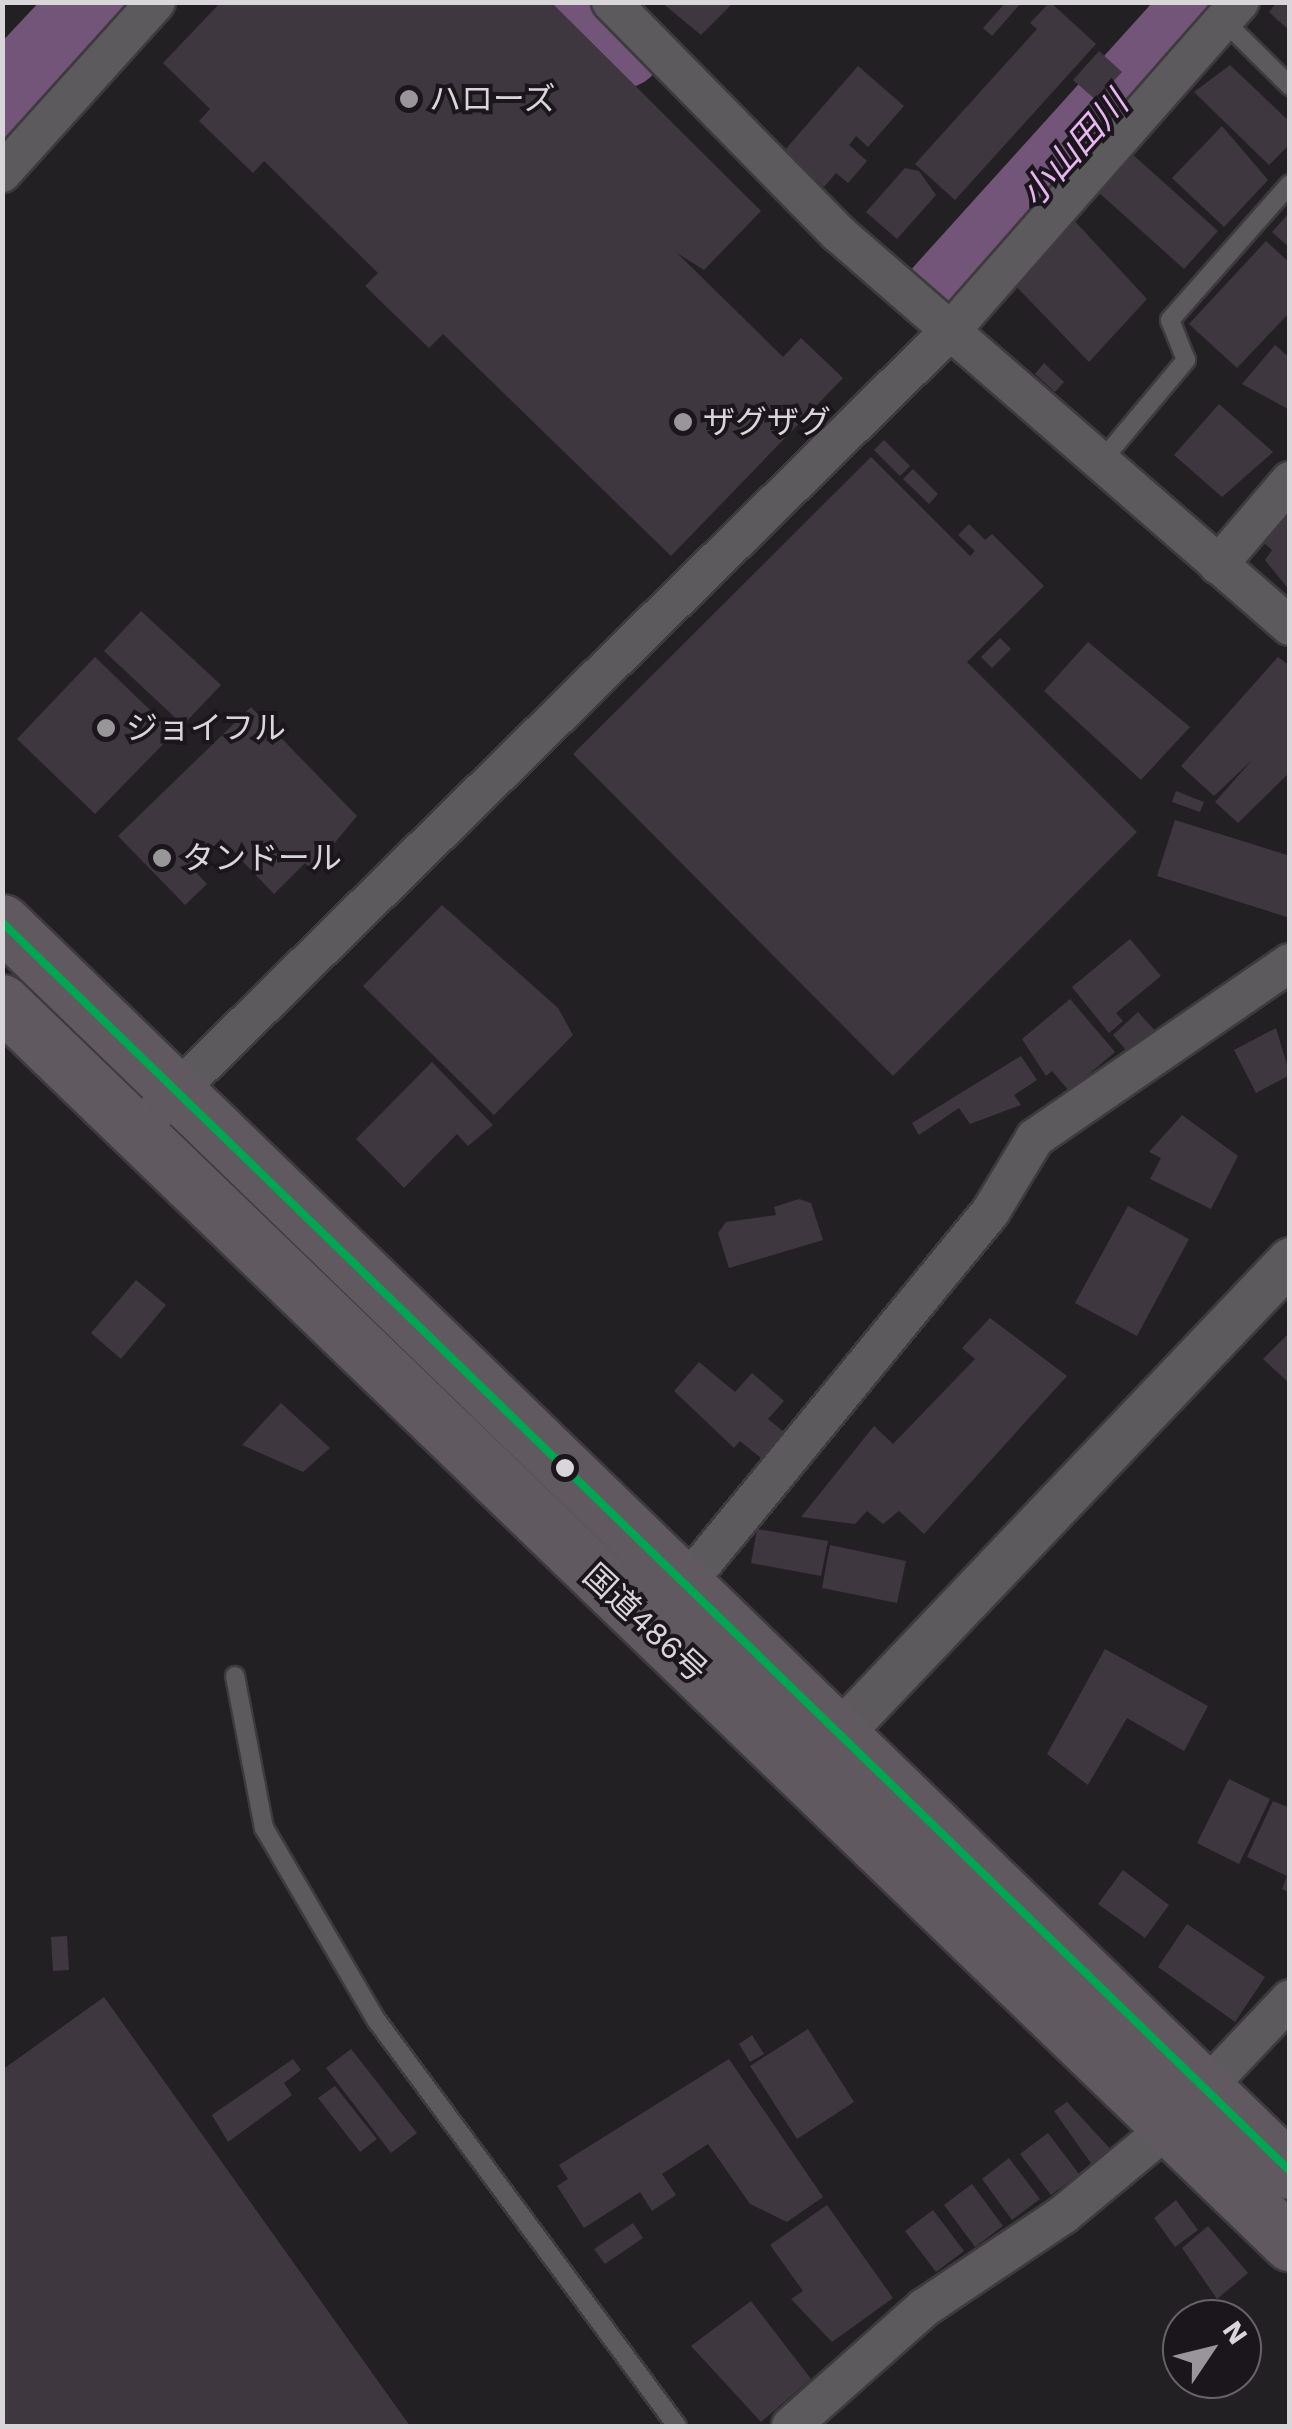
<!DOCTYPE html>
<meta charset="utf-8">
<style>
body{margin:0}
#map{position:relative;width:1292px;height:2429px;overflow:hidden;background:#232023;font-family:"Work Sans","Noto Sans JP",sans-serif}
div>[style]{position:absolute}
[style*='--x']{left:calc(var(--x)*1px);top:calc(var(--y)*1px);width:calc(var(--w)*1px);rotate:calc(var(--a)*1deg)}
.river>*{height:80px;margin:-40px;padding:0 40px;transform-origin:40px;border-radius:40px;background:#725578}
.building>*{inset:0;background:#3e373f}
.roads{filter:drop-shadow(2px 0 #3d3b3d) drop-shadow(-2px 0 #3d3b3d) drop-shadow(0 2px #3d3b3d) drop-shadow(0 -2px #3d3b3d)}
.service>*{height:18px;margin:-9px;padding:0 9px;transform-origin:9px;border-radius:9px;background:#5c5a5d}
.minor>*{height:38px;margin:-19px;padding:0 19px;transform-origin:19px;border-radius:19px;background:#5c5a5d}
.tertiary>*{height:45px;margin:-22.5px;padding:0 22.5px;transform-origin:22.5px;border-radius:22.5px;background:#5c5a5d}
.trunk>*{height:55px;margin:-27.5px;padding:0 27.5px;transform-origin:27.5px;border-radius:27.5px;background:#605a60}
.bus-1>*{height:8px;margin:-4px;padding:0 4px;transform-origin:4px;border-radius:4px;background:#00a651}
.dots>*{width:28px;height:28px;translate:-50% -50%;box-sizing:border-box;border:5px solid #1a161b;border-radius:50%}
span{translate:-50% -50%;white-space:nowrap;text-align:center;line-height:1.15;-webkit-text-stroke:8px #1a161b;paint-order:stroke}
.poi-label{font-size:32px;color:#d9d6da}
.left{translate:0 -50%;text-align:left}
.street-label{font-size:32px;color:#d9d6da}
.water-label{font-size:35px;color:#e8b5f2;font-style:italic}
.frame{position:absolute;inset:0;border:5px solid #d9d6da;pointer-events:none}
.north{position:absolute;left:1162px;top:2299px;width:100px;height:100px;box-sizing:border-box;background:#1a161b;border:2px solid #666367;border-radius:50%;rotate:55deg;font-size:28px;font-weight:700;line-height:40px;text-align:center;color:#d9d6da}
.north::after{content:'';display:block;margin:auto;width:35px;height:45px;background:#99969a;clip-path:polygon(50% 0,100% 100%,50% 72%,0 100%)}
</style>
<div id="map">
<div class="river">
<div style="--x:580;--y:2;--w:63;--a:46.9"></div>
<div style="--x:2;--y:100;--w:134;--a:-46.8"></div>
<div style="--x:942;--y:295;--w:395;--a:-47.9"></div>
</div>
<div class="building">
<div style="clip-path:polygon(221px 2px,551px 2px,761px 211px,704px 270px,677px 253px,783px 357px,801px 338px,843px 378px,671px 556px,443px 334px,429px 348px,365px 286px,378px 273px,264px 161px,253px 173px,199px 121px,210px 109px,163px 63px)"></div>
<div style="clip-path:polygon(661px 2px,734px 2px,701px 35px)"></div>
<div style="clip-path:polygon(1006px 2px,1022px 2px,992px 36px,983px 28px)"></div>
<div style="clip-path:polygon(1050px 2px,1096px 44px,955px 200px,915px 164px,1037px 29px,1030px 23px)"></div>
<div style="clip-path:polygon(1277px 2px,1290px 2px,1290px 31px,1269px 12px)"></div>
<div style="clip-path:polygon(1099px 51px,1122px 72px,1096px 100px,1073px 80px)"></div>
<div style="clip-path:polygon(1230px 65px,1290px 122px,1290px 144px,1269px 165px,1194px 92px)"></div>
<div style="clip-path:polygon(858px 66px,904px 106px,868px 147px,856px 136px,849px 145px,867px 161px,848px 183px,836px 173px,824px 187px,784px 151px)"></div>
<div style="clip-path:polygon(1222px 126px,1268px 180px,1224px 227px,1172px 178px)"></div>
<div style="clip-path:polygon(1131px 153px,1218px 231px,1184px 269px,1097px 191px)"></div>
<div style="clip-path:polygon(905px 168px,919px 171px,936px 195px,897px 239px,866px 212px)"></div>
<div style="clip-path:polygon(1290px 212px,1290px 248px,1272px 232px)"></div>
<div style="clip-path:polygon(1070px 216px,1147px 299px,1089px 362px,1011px 281px)"></div>
<div style="clip-path:polygon(1266px 241px,1290px 263px,1290px 312px,1237px 368px,1189px 324px)"></div>
<div style="clip-path:polygon(1275px 345px,1290px 358px,1290px 410px,1242px 384px)"></div>
<div style="clip-path:polygon(1044px 363px,1064px 382px,1055px 392px,1035px 374px)"></div>
<div style="clip-path:polygon(1219px 404px,1273px 452px,1222px 497px,1174px 455px)"></div>
<div style="clip-path:polygon(884px 440px,910px 466px,900px 476px,874px 450px)"></div>
<div style="clip-path:polygon(871px 457px,970px 556px,975px 551px,958px 535px,969px 524px,985px 540px,992px 534px,1044px 586px,967px 662px,1137px 832px,893px 1076px,573px 754px)"></div>
<div style="clip-path:polygon(913px 469px,938px 494px,929px 504px,903px 479px)"></div>
<div style="clip-path:polygon(1290px 511px,1290px 591px,1265px 560px,1272px 550px,1264px 543px)"></div>
<div style="clip-path:polygon(141px 611px,221px 685px,183px 725px,104px 651px)"></div>
<div style="clip-path:polygon(1000px 638px,1011px 649px,992px 668px,981px 657px)"></div>
<div style="clip-path:polygon(1088px 642px,1190px 727px,1141px 780px,1044px 691px)"></div>
<div style="clip-path:polygon(95px 657px,174px 733px,95px 814px,17px 739px)"></div>
<div style="clip-path:polygon(1278px 657px,1290px 666px,1290px 772px,1238px 823px,1215px 802px,1252px 760px,1214px 796px,1181px 766px)"></div>
<div style="clip-path:polygon(251px 707px,357px 816px,312px 870px,305px 863px,274px 894px,221px 839px,192px 868px,207px 884px,185px 905px,118px 836px)"></div>
<div style="clip-path:polygon(1176px 791px,1204px 802px,1200px 812px,1172px 802px)"></div>
<div style="clip-path:polygon(1175px 820px,1290px 856px,1290px 918px,1157px 876px)"></div>
<div style="clip-path:polygon(442px 905px,558px 1008px,573px 1035px,494px 1115px,363px 986px)"></div>
<div style="clip-path:polygon(1130px 939px,1161px 976px,1116px 1013px,1123px 1021px,1109px 1033px,1072px 987px)"></div>
<div style="clip-path:polygon(1070px 999px,1115px 1052px,1069px 1091px,1052px 1071px,1046px 1076px,1022px 1039px)"></div>
<div style="clip-path:polygon(1138px 1012px,1158px 1034px,1132px 1057px,1113px 1035px)"></div>
<div style="clip-path:polygon(1276px 1028px,1290px 1075px,1256px 1093px,1234px 1050px)"></div>
<div style="clip-path:polygon(1021px 1056px,1037px 1080px,1014px 1095px,1021px 1105px,970px 1124px,959px 1108px,919px 1135px,912px 1123px)"></div>
<div style="clip-path:polygon(432px 1062px,493px 1125px,468px 1146px,457px 1134px,404px 1188px,356px 1139px)"></div>
<div style="clip-path:polygon(1182px 1115px,1238px 1156px,1211px 1209px,1150px 1179px,1161px 1158px,1149px 1152px)"></div>
<div style="clip-path:polygon(799px 1199px,811px 1203px,823px 1240px,729px 1268px,718px 1233px,726px 1222px,776px 1215px,774px 1207px)"></div>
<div style="clip-path:polygon(1128px 1206px,1189px 1239px,1137px 1336px,1075px 1303px)"></div>
<div style="clip-path:polygon(136px 1280px,166px 1305px,121px 1359px,91px 1333px)"></div>
<div style="clip-path:polygon(990px 1318px,1067px 1376px,924px 1534px,899px 1511px,883px 1524px,867px 1511px,855px 1524px,801px 1517px,874px 1426px,893px 1444px,975px 1359px,962px 1348px)"></div>
<div style="clip-path:polygon(1290px 1332px,1290px 1384px,1263px 1359px)"></div>
<div style="clip-path:polygon(699px 1362px,735px 1392px,752px 1373px,784px 1401px,768px 1419px,784px 1432px,761px 1458px,740px 1441px,734px 1448px,674px 1391px)"></div>
<div style="clip-path:polygon(281px 1403px,330px 1448px,303px 1472px,242px 1445px)"></div>
<div style="clip-path:polygon(757px 1529px,828px 1541px,821px 1576px,751px 1563px)"></div>
<div style="clip-path:polygon(830px 1545px,906px 1561px,897px 1603px,822px 1588px)"></div>
<div style="clip-path:polygon(1105px 1649px,1208px 1706px,1184px 1751px,1127px 1718px,1088px 1785px,1047px 1754px)"></div>
<div style="clip-path:polygon(1229px 1779px,1270px 1799px,1239px 1864px,1197px 1843px)"></div>
<div style="clip-path:polygon(1273px 1801px,1290px 1808px,1290px 1893px,1282px 1889px,1287px 1876px,1247px 1857px)"></div>
<div style="clip-path:polygon(1123px 1870px,1169px 1905px,1145px 1938px,1098px 1904px)"></div>
<div style="clip-path:polygon(1187px 1924px,1265px 1977px,1235px 2022px,1158px 1967px)"></div>
<div style="clip-path:polygon(67px 1936px,69px 1970px,53px 1971px,51px 1937px)"></div>
<div style="clip-path:polygon(104px 1997px,410px 2426px,2px 2426px,2px 2070px)"></div>
<div style="clip-path:polygon(808px 2029px,854px 2102px,797px 2139px,750px 2066px)"></div>
<div style="clip-path:polygon(752px 2035px,764px 2054px,750px 2062px,739px 2044px)"></div>
<div style="clip-path:polygon(351px 2049px,417px 2133px,391px 2153px,326px 2068px)"></div>
<div style="clip-path:polygon(293px 2059px,301px 2070px,284px 2083px,292px 2095px,228px 2142px,212px 2115px)"></div>
<div style="clip-path:polygon(729px 2059px,823px 2197px,787px 2222px,750px 2204px,708px 2144px,662px 2174px,676px 2195px,652px 2211px,640px 2192px,584px 2228px,557px 2186px,568px 2179px,559px 2165px)"></div>
<div style="clip-path:polygon(335px 2086px,377px 2139px,360px 2152px,318px 2098px)"></div>
<div style="clip-path:polygon(1067px 2102px,1116px 2155px,1095px 2169px,1054px 2111px)"></div>
<div style="clip-path:polygon(1048px 2133px,1079px 2174px,1051px 2195px,1020px 2154px)"></div>
<div style="clip-path:polygon(1009px 2158px,1040px 2199px,1012px 2220px,982px 2179px)"></div>
<div style="clip-path:polygon(972px 2184px,1003px 2226px,975px 2247px,944px 2205px)"></div>
<div style="clip-path:polygon(1176px 2200px,1198px 2230px,1175px 2247px,1154px 2218px)"></div>
<div style="clip-path:polygon(827px 2205px,893px 2298px,832px 2342px,791px 2299px,803px 2291px,770px 2245px)"></div>
<div style="clip-path:polygon(933px 2210px,964px 2251px,936px 2272px,905px 2231px)"></div>
<div style="clip-path:polygon(633px 2223px,643px 2238px,605px 2264px,594px 2249px)"></div>
<div style="clip-path:polygon(1208px 2226px,1248px 2273px,1217px 2299px,1182px 2248px)"></div>
<div style="clip-path:polygon(751px 2301px,811px 2379px,761px 2422px,691px 2346px)"></div>
</div>
<div class="roads">
<div class="service">
<div style="--x:1224;--y:21;--w:93;--a:44.6"></div>
<div style="--x:1099;--y:464;--w:136;--a:-50.1"></div>
<div style="--x:1186;--y:360;--w:43;--a:-111.8"></div>
<div style="--x:1170;--y:320;--w:181;--a:-48.6"></div>
<div style="--x:235;--y:1676;--w:155;--a:79.2"></div>
<div style="--x:264;--y:1828;--w:224;--a:59.7"></div>
<div style="--x:377;--y:2021;--w:504;--a:53.47"></div>
</div>
<div class="minor">
<div style="--x:611;--y:2;--w:324;--a:45.5"></div>
<div style="--x:838;--y:233;--w:599;--a:41.01"></div>
<div style="--x:2;--y:173;--w:230;--a:-48"></div>
<div style="--x:1218;--y:565;--w:111;--a:-49.4"></div>
<div style="--x:135;--y:1132;--w:1148;--a:-44.51"></div>
<div style="--x:954;--y:327;--w:433;--a:-48.7"></div>
<div style="--x:685;--y:1585;--w:483;--a:-50.7"></div>
<div style="--x:991;--y:1211;--w:85;--a:-58.9"></div>
<div style="--x:1035;--y:1138;--w:309;--a:-34.5"></div>
<div style="--x:791;--y:2426;--w:178;--a:-41.6"></div>
<div style="--x:924;--y:2308;--w:167;--a:-33.8"></div>
<div style="--x:1063;--y:2215;--w:138;--a:-39.7"></div>
<div style="--x:1169;--y:2127;--w:176;--a:-46.6"></div>
</div>
<div class="tertiary">
<div style="--x:815;--y:1759;--w:689;--a:-46.41"></div>
</div>
<div class="trunk">
<div style="--x:2;--y:922;--w:1794;--a:44.12"></div>
<div style="--x:2;--y:1002;--w:1789;--a:43.94"></div>
</div>
</div>
<div class="bus-1">
<div style="--x:2;--y:922;--w:1794;--a:44.12"></div>
</div>
<div class="dots">
<div style="left:409px;top:99px;background:#99969a"></div>
<div style="left:683px;top:422px;background:#99969a"></div>
<div style="left:106px;top:728px;background:#99969a"></div>
<div style="left:162px;top:858px;background:#99969a"></div>
<div style="left:565px;top:1468px;background:#d9d6da"></div>
</div>
<div class="poi-label">
<span class="left" style="left:429px;top:99px">ハローズ</span>
<span class="left" style="left:703px;top:422px">ザグザグ</span>
<span class="left" style="left:126px;top:728px">ジョイフル</span>
<span class="left" style="left:182px;top:858px">タンドール</span>
</div>
<div class="street-label">
<span style="left:645px;top:1623px;rotate:43deg">国道486号</span>
</div>
<div class="water-label">
<span style="left:1074px;top:149px;rotate:-48deg">小山田川</span>
</div>
<div class="frame"></div>
<div class="north">N</div>
</div>
